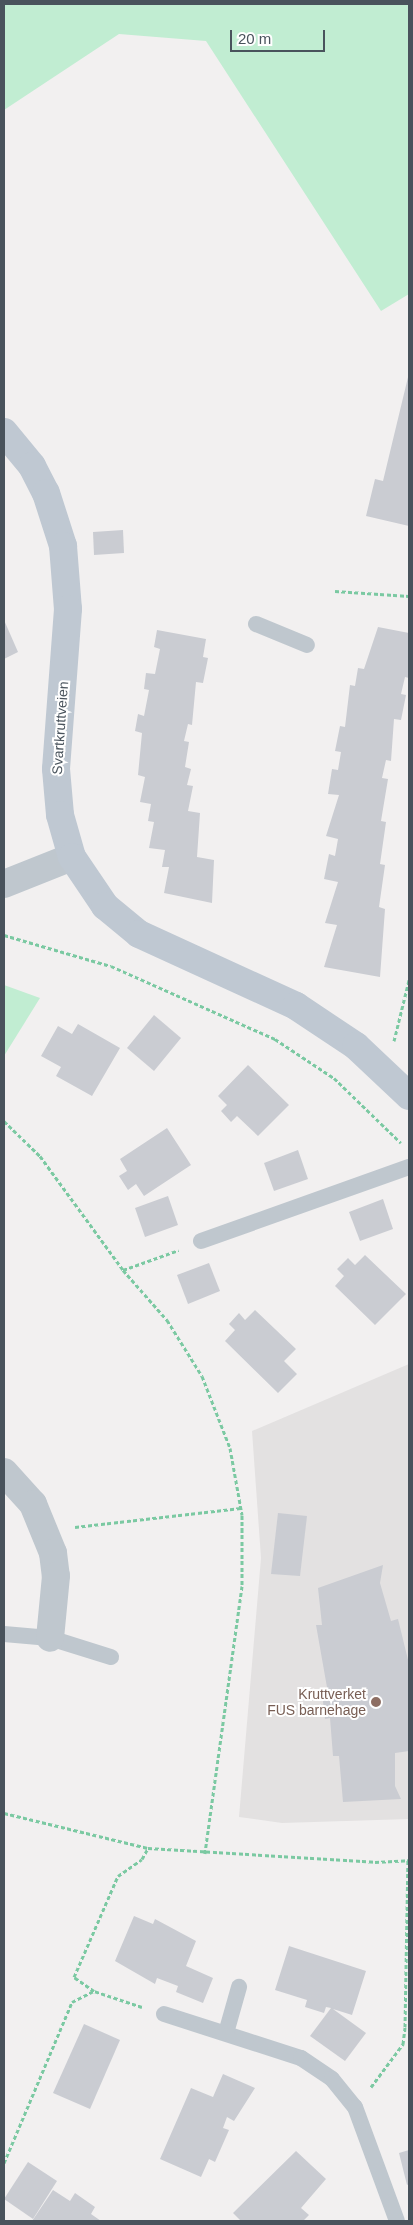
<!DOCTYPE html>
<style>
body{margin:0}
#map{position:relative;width:413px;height:2225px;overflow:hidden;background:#f2f0f0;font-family:Helvetica,sans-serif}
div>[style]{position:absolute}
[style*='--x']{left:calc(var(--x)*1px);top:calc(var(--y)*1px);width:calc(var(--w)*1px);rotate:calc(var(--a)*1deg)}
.education>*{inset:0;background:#e3e1e1}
.green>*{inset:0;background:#c1edd2}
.building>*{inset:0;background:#caccd2}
.path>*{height:3px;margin-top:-1.5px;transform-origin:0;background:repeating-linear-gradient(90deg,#7bc9a2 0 4px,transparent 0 6.5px)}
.lane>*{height:16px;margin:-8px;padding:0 8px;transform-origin:8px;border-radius:8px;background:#bfc7ce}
.street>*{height:28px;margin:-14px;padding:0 14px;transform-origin:14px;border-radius:14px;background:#bfc7ce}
.secondary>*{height:28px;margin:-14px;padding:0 14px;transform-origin:14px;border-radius:14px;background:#bfc8d2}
.dots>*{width:14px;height:14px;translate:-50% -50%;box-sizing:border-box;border:2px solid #fff;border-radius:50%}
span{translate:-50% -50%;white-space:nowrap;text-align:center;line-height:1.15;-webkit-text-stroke:4px #fff;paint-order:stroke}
.street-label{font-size:14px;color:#49535c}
.education-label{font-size:14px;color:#785e54}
.right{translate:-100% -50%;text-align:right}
.frame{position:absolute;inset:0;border:5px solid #49535c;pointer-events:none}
.scale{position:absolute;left:230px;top:30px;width:95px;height:22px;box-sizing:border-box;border:2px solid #49535c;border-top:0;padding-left:6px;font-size:15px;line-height:18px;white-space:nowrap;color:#49535c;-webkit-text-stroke:4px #fff;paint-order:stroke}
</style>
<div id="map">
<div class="education">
<div style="clip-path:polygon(409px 1364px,409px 1819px,282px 1823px,239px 1817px,261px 1558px,252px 1431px)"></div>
</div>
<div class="green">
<div style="clip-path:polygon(4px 4px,409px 4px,409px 294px,381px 311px,206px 41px,119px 34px,4px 110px)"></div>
<div style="clip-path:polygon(4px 985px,40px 998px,4px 1056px)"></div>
</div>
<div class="building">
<div style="clip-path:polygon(409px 373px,409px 526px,366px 516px,375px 479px,383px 481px)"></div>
<div style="clip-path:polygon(123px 530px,124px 553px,94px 555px,93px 532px)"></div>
<div style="clip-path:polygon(4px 620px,18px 652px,4px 659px)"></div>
<div style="clip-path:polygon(378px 627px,409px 633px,409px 678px,405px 677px,401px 694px,406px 695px,401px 720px,394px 719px,391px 761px,386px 760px,382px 778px,388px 779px,381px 821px,386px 822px,380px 864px,385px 865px,379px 907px,385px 909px,380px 977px,324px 967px,337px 925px,325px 923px,338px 882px,324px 879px,329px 854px,335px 856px,338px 839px,326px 836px,339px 795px,328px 794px,332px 769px,338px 770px,341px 752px,335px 751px,340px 726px,345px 727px,350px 685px,355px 686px,358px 668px,364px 669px)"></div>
<div style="clip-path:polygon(157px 630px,206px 639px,203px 657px,208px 658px,203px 683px,196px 682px,192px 725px,188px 724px,184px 741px,189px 742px,185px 767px,191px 769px,187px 785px,193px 786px,188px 811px,200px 813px,197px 857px,214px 860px,212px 903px,164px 893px,169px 867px,162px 867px,165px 850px,149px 848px,154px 822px,148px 821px,151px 804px,140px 802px,145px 777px,138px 775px,142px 733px,135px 731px,138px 714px,144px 716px,149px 690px,144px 689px,146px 673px,155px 674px,160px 649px,154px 647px)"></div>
<div style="clip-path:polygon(154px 1015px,181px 1038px,154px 1071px,127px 1048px)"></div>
<div style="clip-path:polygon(78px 1024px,120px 1048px,92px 1096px,56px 1076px,61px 1067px,41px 1056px,58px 1026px,72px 1034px)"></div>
<div style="clip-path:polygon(248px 1065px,289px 1105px,258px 1136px,237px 1116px,231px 1122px,221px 1111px,227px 1105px,218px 1096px)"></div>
<div style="clip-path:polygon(167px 1128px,191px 1165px,144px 1196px,136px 1184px,128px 1190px,119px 1176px,127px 1171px,120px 1159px)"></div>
<div style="clip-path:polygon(298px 1150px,308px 1179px,274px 1191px,264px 1163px)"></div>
<div style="clip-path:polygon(168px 1196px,178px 1225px,145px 1237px,135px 1208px)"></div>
<div style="clip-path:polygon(383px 1199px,393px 1229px,360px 1241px,349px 1212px)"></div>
<div style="clip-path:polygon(365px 1255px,406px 1294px,375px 1325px,335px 1286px,344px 1276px,337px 1269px,348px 1258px,355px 1265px)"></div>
<div style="clip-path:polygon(209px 1263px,220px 1291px,188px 1304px,177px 1275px)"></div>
<div style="clip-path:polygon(255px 1310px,296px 1349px,284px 1361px,297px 1374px,278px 1393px,225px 1341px,235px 1330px,229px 1324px,239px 1313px,245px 1320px)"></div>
<div style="clip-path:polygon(278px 1513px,307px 1516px,300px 1576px,271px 1574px)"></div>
<div style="clip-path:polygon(383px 1565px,380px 1583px,391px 1621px,398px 1619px,409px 1664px,409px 1751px,395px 1753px,395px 1786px,401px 1799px,343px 1802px,339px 1756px,333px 1756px,330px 1718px,325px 1719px,322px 1693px,328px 1693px,316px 1625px,322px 1625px,318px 1588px)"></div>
<div style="clip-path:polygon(134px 1916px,153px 1924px,155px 1919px,196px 1941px,186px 1966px,213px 1978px,203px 2003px,176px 1992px,178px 1986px,157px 1978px,155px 1984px,115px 1961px)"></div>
<div style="clip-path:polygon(289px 1946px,366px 1971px,352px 2015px,333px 2009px,366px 2033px,345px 2061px,310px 2036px,331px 2008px,326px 2007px,324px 2013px,305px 2007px,307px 2000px,275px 1990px)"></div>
<div style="clip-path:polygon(84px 2024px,120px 2040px,90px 2109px,53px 2093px)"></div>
<div style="clip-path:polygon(223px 2074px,255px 2088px,234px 2121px,227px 2117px,223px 2128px,229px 2130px,215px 2162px,209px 2159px,201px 2177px,160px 2159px,191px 2088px,213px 2097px)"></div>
<div style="clip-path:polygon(409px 2150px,409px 2184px,407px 2185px,399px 2153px)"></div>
<div style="clip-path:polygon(296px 2151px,326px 2179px,301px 2208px,309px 2215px,303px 2221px,241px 2221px,233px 2213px)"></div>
<div style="clip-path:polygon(28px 2162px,57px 2181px,33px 2219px,4px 2199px)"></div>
<div style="clip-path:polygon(53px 2190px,70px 2201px,75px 2193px,95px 2207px,91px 2214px,101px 2221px,32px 2221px)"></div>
</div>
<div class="path">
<div style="--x:335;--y:591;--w:74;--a:3.9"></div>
<div style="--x:4;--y:935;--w:111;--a:16.2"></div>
<div style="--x:111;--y:966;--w:180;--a:24"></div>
<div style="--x:275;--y:1039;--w:71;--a:33.5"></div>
<div style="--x:334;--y:1078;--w:93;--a:44.1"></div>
<div style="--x:394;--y:1041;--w:63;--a:-76.2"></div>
<div style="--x:4;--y:1121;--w:50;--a:44.2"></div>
<div style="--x:40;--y:1156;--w:141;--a:53.9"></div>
<div style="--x:123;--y:1270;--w:67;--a:48.7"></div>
<div style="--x:167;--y:1320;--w:66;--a:58"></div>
<div style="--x:202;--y:1376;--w:77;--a:68.7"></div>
<div style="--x:230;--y:1448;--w:68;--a:79.8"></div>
<div style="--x:242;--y:1515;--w:71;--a:90"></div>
<div style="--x:242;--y:1586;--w:270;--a:97.9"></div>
<div style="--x:123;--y:1270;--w:59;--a:-19.7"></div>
<div style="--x:75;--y:1527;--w:167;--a:-6.5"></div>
<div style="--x:4;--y:1813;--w:148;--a:13.7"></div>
<div style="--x:148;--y:1848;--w:227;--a:3.5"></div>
<div style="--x:375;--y:1862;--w:34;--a:-3"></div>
<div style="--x:142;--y:2007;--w:51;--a:-161.6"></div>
<div style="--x:94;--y:1991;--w:24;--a:-145"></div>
<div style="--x:74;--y:1977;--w:110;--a:-66.5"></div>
<div style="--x:118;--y:1876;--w:29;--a:-35"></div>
<div style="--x:142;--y:1859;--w:13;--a:-61"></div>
<div style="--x:371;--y:2087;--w:54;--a:-53.3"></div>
<div style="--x:403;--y:2044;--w:17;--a:-83"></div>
<div style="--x:405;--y:2027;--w:167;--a:-89"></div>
<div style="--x:4;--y:2163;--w:175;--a:-67.1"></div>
<div style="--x:72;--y:2002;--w:25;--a:-27"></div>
</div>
<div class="lane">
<div style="--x:256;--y:624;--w:55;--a:22.4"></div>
<div style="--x:201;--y:1241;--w:221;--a:-19.6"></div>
<div style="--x:4;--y:1634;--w:46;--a:5"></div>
<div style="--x:50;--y:1638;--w:64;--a:17.3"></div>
<div style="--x:164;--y:2014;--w:144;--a:17.8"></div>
<div style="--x:301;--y:2058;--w:37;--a:34"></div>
<div style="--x:332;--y:2079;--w:36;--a:51"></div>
<div style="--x:355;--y:2107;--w:121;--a:69.8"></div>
<div style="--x:226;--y:2033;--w:48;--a:-74.2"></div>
</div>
<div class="street">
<div style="--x:4;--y:884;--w:73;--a:-21.7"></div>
<div style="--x:4;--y:1472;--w:43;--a:47.8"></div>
<div style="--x:33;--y:1504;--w:53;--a:67.8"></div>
<div style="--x:53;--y:1553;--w:23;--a:83"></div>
<div style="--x:56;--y:1576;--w:62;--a:95.5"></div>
</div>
<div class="secondary">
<div style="--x:4;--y:432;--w:44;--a:50.5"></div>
<div style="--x:32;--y:466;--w:30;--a:63"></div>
<div style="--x:46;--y:493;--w:56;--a:72.2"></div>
<div style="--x:63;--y:546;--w:63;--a:85.5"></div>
<div style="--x:68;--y:609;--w:160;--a:94.3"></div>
<div style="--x:56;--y:769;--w:46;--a:85"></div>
<div style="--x:60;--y:815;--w:44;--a:74.1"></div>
<div style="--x:72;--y:857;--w:59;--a:56"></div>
<div style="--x:105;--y:906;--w:44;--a:39.5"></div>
<div style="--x:139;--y:934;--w:173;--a:24.6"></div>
<div style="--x:296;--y:1006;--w:72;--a:33.7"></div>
<div style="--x:356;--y:1046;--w:73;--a:43.3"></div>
</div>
<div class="dots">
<div style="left:376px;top:1702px;background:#8d6e63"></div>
</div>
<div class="street-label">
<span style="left:60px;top:728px;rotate:-86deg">Svartkruttveien</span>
</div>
<div class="education-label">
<span class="right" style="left:366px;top:1702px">Kruttverket<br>FUS barnehage</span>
</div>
<div class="frame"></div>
<div class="scale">20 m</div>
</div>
